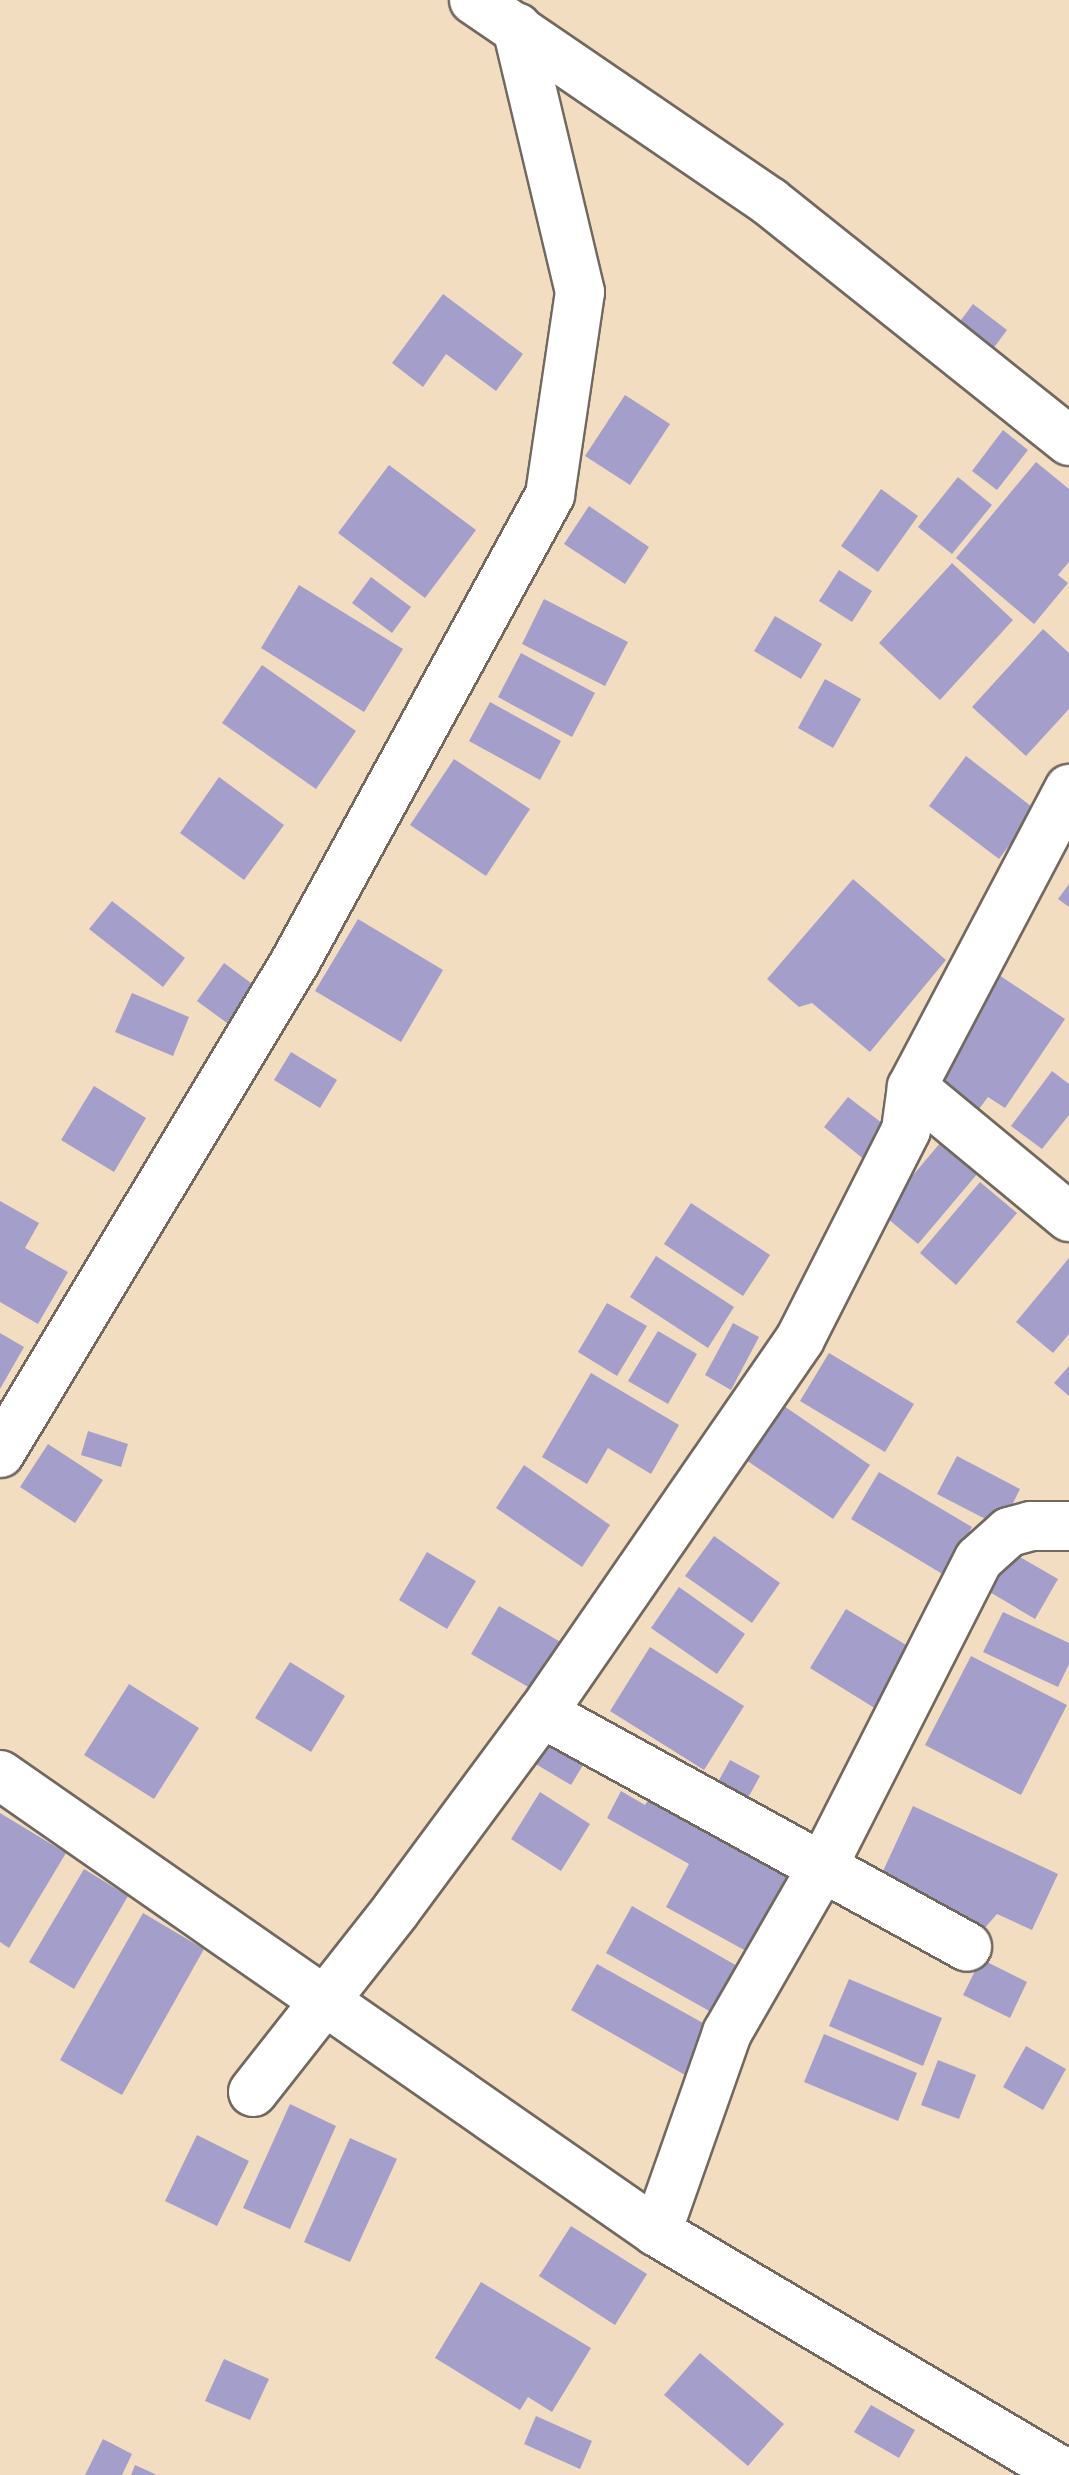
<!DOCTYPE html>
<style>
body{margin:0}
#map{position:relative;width:1069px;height:2475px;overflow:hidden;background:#f2ddc1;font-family:Mali,sans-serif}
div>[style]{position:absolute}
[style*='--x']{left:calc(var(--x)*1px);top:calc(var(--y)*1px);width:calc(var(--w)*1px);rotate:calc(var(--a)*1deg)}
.building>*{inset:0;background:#a49fca}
.roads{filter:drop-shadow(2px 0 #716960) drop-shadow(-2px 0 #716960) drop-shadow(0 2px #716960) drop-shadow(0 -2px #716960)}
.minor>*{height:48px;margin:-24px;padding:0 24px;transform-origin:24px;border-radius:24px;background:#fff}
span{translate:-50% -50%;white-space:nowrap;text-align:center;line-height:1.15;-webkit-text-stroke:9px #f6f6f2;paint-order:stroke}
</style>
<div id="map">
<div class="building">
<div style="clip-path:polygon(443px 294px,523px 354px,496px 391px,446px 354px,423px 387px,392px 363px)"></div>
<div style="clip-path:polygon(973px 304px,1007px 330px,987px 357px,952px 332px)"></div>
<div style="clip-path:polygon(625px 395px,670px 424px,630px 485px,585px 456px)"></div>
<div style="clip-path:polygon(1003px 430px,1028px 450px,997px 490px,972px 471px)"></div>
<div style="clip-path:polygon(1036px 462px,1069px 489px,1069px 562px,1058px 575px,1068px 583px,1034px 624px,956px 558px)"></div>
<div style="clip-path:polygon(389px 465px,476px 530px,425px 598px,338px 533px)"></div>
<div style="clip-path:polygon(958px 477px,992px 505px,952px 554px,918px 527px)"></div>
<div style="clip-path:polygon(881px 489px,918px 516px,878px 572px,841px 546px)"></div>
<div style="clip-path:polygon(589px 506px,649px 547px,625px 584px,564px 544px)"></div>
<div style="clip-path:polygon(952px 563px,1013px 620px,940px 700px,879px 643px)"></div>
<div style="clip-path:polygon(839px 570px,872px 591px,852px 622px,819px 601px)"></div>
<div style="clip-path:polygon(371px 577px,411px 607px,392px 633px,352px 603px)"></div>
<div style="clip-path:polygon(299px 585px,403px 649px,364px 712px,261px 648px)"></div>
<div style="clip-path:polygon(544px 599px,628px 642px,605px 686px,522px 644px)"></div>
<div style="clip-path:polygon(775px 616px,822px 644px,801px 679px,754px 651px)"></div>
<div style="clip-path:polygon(1043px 629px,1069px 653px,1069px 709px,1026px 756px,972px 707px)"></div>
<div style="clip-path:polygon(521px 653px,595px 693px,572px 737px,498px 697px)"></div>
<div style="clip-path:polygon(262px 665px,356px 731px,316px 789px,222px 723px)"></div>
<div style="clip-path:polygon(825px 679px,861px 699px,833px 748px,798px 728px)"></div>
<div style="clip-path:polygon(490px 702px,561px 741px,540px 780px,469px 741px)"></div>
<div style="clip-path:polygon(966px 756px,1036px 810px,999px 859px,929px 806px)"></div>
<div style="clip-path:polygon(454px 759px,530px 809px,486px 876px,410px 825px)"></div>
<div style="clip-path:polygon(219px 777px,284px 825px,244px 880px,180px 833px)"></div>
<div style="clip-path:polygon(853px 879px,946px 960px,870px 1052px,812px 1003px,799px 1007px,767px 979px)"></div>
<div style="clip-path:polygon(1069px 884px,1069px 907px,1058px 899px)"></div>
<div style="clip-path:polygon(112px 901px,185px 958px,163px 987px,89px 929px)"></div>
<div style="clip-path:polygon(358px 919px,443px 970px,401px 1042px,315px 991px)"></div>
<div style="clip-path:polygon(224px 963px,255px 986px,227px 1023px,197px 1001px)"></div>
<div style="clip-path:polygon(999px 975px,1065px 1019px,1005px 1108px,988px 1097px,976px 1113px,928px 1081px)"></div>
<div style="clip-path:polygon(132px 993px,189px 1017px,173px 1056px,115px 1032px)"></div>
<div style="clip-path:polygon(291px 1052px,337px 1080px,320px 1108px,274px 1080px)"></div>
<div style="clip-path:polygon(1052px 1071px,1069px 1084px,1069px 1115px,1042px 1149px,1011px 1126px)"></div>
<div style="clip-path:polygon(94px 1086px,146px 1118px,114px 1172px,61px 1140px)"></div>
<div style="clip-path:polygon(848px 1097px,891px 1130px,866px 1161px,824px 1127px)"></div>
<div style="clip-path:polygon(941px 1142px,978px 1173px,918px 1244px,881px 1213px)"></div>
<div style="clip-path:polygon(980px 1182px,1017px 1213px,956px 1285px,920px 1253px)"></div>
<div style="clip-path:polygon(0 1201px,39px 1223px,25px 1248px,68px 1272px,38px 1324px,0 1302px)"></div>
<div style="clip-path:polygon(691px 1203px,770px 1255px,743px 1296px,664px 1244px)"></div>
<div style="clip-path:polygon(656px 1256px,734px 1307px,708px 1348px,630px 1297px)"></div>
<div style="clip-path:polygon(1069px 1258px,1069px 1334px,1053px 1353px,1016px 1322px)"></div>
<div style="clip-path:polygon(607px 1303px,647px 1326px,617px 1376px,578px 1352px)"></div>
<div style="clip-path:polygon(733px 1323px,759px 1337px,731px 1390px,705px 1375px)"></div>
<div style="clip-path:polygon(658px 1331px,697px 1354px,668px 1404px,628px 1381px)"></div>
<div style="clip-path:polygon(0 1333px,24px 1347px,0 1389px)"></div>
<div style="clip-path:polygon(829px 1353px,914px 1404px,885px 1452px,800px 1401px)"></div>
<div style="clip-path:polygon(1069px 1366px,1069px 1396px,1054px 1383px)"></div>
<div style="clip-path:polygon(591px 1373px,679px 1425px,651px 1474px,608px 1448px,587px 1484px,542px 1457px)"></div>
<div style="clip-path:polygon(784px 1406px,870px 1465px,833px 1519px,746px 1460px)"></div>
<div style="clip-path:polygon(88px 1431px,128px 1444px,121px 1467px,81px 1455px)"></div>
<div style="clip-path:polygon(48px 1444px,103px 1480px,75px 1523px,20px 1487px)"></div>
<div style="clip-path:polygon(957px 1456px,1020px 1489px,1001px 1527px,937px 1494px)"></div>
<div style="clip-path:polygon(524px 1465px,610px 1525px,582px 1567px,496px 1508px)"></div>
<div style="clip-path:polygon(879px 1472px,972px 1527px,944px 1575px,851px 1519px)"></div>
<div style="clip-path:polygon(714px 1536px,780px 1583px,752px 1623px,685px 1576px)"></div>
<div style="clip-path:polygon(1006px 1549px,1058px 1579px,1035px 1619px,983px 1588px)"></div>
<div style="clip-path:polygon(427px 1552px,476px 1581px,447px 1629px,399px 1600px)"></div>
<div style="clip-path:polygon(679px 1587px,745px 1634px,717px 1674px,651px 1628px)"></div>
<div style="clip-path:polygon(499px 1606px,564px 1644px,537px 1692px,471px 1654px)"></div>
<div style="clip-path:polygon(846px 1609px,918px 1652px,881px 1712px,810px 1668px)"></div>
<div style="clip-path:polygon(1003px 1612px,1069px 1643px,1069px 1664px,1058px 1687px,983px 1652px)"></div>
<div style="clip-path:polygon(650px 1647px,744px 1706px,704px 1770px,610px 1711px)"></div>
<div style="clip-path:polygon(971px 1656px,1067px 1705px,1021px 1795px,925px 1745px)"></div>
<div style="clip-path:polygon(290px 1662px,345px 1696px,311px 1752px,255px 1718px)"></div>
<div style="clip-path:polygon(129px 1684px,199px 1728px,154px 1799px,84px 1755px)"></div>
<div style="clip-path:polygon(552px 1733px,589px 1755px,571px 1785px,534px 1763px)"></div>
<div style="clip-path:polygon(730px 1760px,760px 1776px,743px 1807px,713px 1791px)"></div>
<div style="clip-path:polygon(656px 1787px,805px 1868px,757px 1957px,666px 1907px,689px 1864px,607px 1818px,621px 1791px,645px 1805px)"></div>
<div style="clip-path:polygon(540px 1792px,590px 1824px,561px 1871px,511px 1839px)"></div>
<div style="clip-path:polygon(913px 1806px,1058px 1874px,1032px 1930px,997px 1914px,982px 1931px,878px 1882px)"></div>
<div style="clip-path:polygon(0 1813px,66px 1853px,9px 1948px,0 1942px)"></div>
<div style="clip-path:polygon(84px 1869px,128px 1896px,74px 1989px,29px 1962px)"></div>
<div style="clip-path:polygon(632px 1906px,746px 1971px,720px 2017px,606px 1953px)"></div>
<div style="clip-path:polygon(143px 1913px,204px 1949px,122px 2095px,60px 2060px)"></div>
<div style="clip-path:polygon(981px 1959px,1027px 1982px,1010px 2018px,963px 1995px)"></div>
<div style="clip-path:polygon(597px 1964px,712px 2028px,685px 2075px,571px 2010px)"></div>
<div style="clip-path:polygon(849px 1979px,942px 2018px,923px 2066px,829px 2026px)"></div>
<div style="clip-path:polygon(824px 2034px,917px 2073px,898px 2121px,804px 2082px)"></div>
<div style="clip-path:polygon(1026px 2046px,1066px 2069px,1043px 2110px,1003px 2087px)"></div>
<div style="clip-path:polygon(938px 2060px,976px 2075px,959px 2119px,921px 2105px)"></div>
<div style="clip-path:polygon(290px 2104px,336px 2126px,290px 2229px,243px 2208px)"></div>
<div style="clip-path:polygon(197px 2135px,249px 2161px,217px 2226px,165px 2201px)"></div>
<div style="clip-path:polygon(350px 2138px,397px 2159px,350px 2262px,304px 2242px)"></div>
<div style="clip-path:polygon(571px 2226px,647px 2274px,615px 2325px,539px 2276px)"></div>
<div style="clip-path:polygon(481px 2282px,591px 2348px,552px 2412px,528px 2397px,520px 2410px,435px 2358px)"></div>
<div style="clip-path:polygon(700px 2353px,784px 2424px,748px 2466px,664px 2395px)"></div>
<div style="clip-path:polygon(224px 2359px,269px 2379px,250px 2420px,205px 2401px)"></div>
<div style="clip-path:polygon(871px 2405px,915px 2430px,899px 2458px,854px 2432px)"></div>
<div style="clip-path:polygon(536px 2416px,592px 2441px,580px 2469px,524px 2444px)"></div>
<div style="clip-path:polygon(103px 2439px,132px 2454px,122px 2475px,85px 2475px)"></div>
<div style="clip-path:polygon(135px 2465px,157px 2475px,131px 2475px)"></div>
</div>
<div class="roads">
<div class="minor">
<div style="--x:474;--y:0;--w:358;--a:34.3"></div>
<div style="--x:770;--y:202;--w:383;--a:38.6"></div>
<div style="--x:912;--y:1087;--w:204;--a:39.6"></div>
<div style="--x:0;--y:1453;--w:573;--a:-59"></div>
<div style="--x:295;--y:962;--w:532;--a:-61.36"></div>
<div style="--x:550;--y:495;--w:205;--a:-81.6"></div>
<div style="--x:580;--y:292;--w:272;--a:-103.4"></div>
<div style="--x:542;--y:1713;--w:485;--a:28.8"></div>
<div style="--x:0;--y:1775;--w:800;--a:34.82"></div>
<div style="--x:657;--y:2232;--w:477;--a:30.6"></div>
<div style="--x:253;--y:2092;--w:231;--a:-51.8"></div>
<div style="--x:396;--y:1910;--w:245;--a:-53.5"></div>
<div style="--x:542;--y:1713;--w:454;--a:-55.4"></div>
<div style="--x:800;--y:1339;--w:234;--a:-63.1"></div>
<div style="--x:906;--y:1130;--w:43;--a:-82.1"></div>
<div style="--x:912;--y:1087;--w:337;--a:-62.2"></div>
<div style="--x:657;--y:2232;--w:211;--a:-70.6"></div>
<div style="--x:727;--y:2033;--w:193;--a:-60.1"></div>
<div style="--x:823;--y:1866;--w:344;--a:-63.1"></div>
<div style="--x:979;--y:1559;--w:40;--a:-42"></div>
<div style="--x:1009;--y:1532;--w:23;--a:-15"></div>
<div style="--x:1031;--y:1526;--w:38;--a:0"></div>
</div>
</div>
</div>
